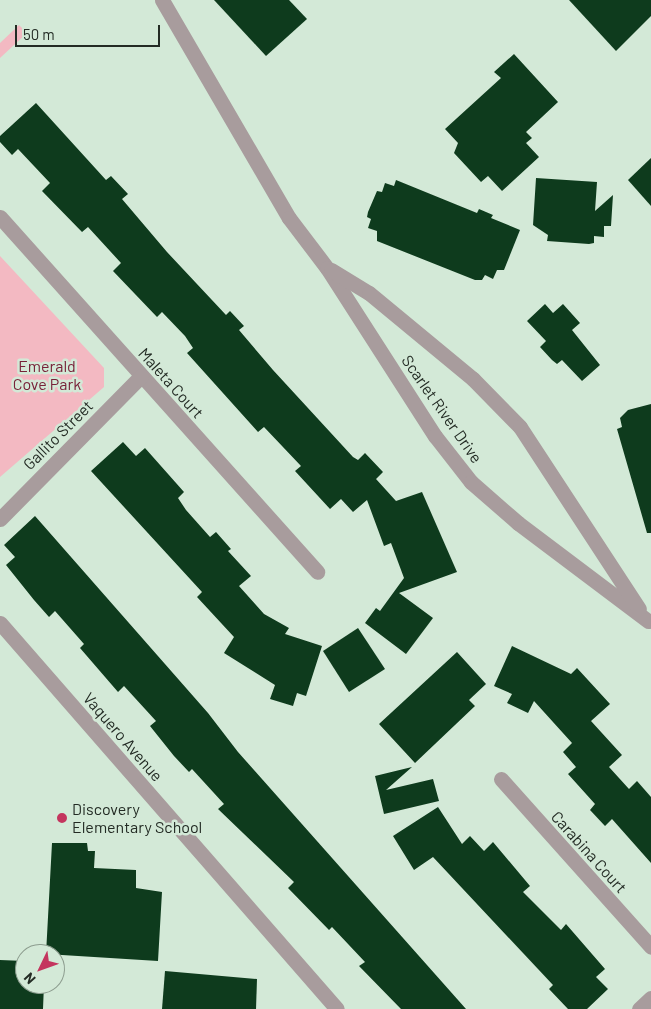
<!DOCTYPE html>
<style>
body{margin:0}
#map{position:relative;width:651px;height:1009px;overflow:hidden;background:#d3e9d7;font-family:Barlow,sans-serif}
div>[style]{position:absolute}
[style*='--x']{left:calc(var(--x)*1px);top:calc(var(--y)*1px);width:calc(var(--w)*1px);rotate:calc(var(--a)*1deg)}
.green>*{inset:0;background:#f3b9c2}
.building>*{inset:0;background:#0e3b1d}
.street>*{height:15px;margin:-7.5px;padding:0 7.5px;transform-origin:7.5px;border-radius:7.5px;background:#a89c9d}
.dots>*{width:14px;height:14px;translate:-50% -50%;box-sizing:border-box;border:2px solid #d3e9d7;border-radius:50%}
span{translate:-50% -50%;white-space:nowrap;text-align:center;line-height:1.15;-webkit-text-stroke:5px #d3e9d7;paint-order:stroke}
.park-label{font-size:16px;color:#782239}
.street-label{font-size:16px;color:#232b24}
.poi-label{font-size:16px;color:#232b24}
.left{translate:0 -50%;text-align:left}
.north{position:absolute;left:15px;top:944px;width:50px;height:50px;box-sizing:border-box;background:#d3e9d7;border:1px solid #8d9d8f;border-radius:50%;rotate:228deg;font-size:14px;font-weight:700;line-height:20px;text-align:center;color:#232b24}
.north::after{content:'';display:block;margin:auto;width:18px;height:22px;background:#c4355e;clip-path:polygon(50% 0,100% 100%,50% 72%,0 100%)}
.scale{position:absolute;left:15px;top:25px;width:145px;height:22px;box-sizing:border-box;border:2px solid #232b24;border-top:0;padding-left:6px;font-size:15px;line-height:18px;white-space:nowrap;color:#232b24;-webkit-text-stroke:4px #d3e9d7;paint-order:stroke}
</style>
<div id="map">
<div class="green">
<div style="clip-path:polygon(19px 25px,27px 33px,0 58px,0 43px)"></div>
<div style="clip-path:polygon(0 256px,104px 368px,104px 387px,0 477px)"></div>
</div>
<div class="building">
<div style="clip-path:polygon(214px 0,289px 0,307px 19px,266px 56px)"></div>
<div style="clip-path:polygon(569px 0,651px 0,651px 16px,616px 51px)"></div>
<div style="clip-path:polygon(514px 54px,558px 102px,526px 132px,532px 138px,526px 143px,539px 157px,502px 191px,488px 176px,481px 182px,454px 153px,458px 143px,445px 129px,501px 78px,494px 72px)"></div>
<div style="clip-path:polygon(36px 103px,106px 180px,111px 176px,128px 194px,122px 199px,167px 252px,226px 315px,230px 311px,244px 326px,239px 330px,273px 370px,353px 457px,358px 460px,365px 453px,383px 472px,376px 479px,396px 501px,422px 492px,457px 572px,399px 593px,433px 618px,406px 654px,365px 623px,376px 608px,380px 611px,404px 578px,391px 543px,384px 546px,367px 500px,353px 512px,341px 499px,330px 509px,295px 471px,301px 466px,264px 427px,258px 432px,187px 353px,193px 348px,185px 336px,162px 312px,157px 317px,113px 271px,121px 263px,88px 227px,82px 232px,42px 191px,50px 183px,18px 149px,12px 155px,0 142px,0 136px)"></div>
<div style="clip-path:polygon(651px 158px,651px 206px,628px 180px)"></div>
<div style="clip-path:polygon(536px 178px,597px 182px,595px 211px,613px 195px,611px 226px,604px 226px,604px 237px,594px 236px,594px 243px,589px 244px,547px 241px,548px 235px,533px 225px)"></div>
<div style="clip-path:polygon(396px 180px,477px 213px,479px 209px,493px 215px,491px 218px,520px 230px,504px 270px,497px 270px,493px 279px,485px 275px,482px 280px,475px 280px,377px 241px,377px 231px,368px 228px,371px 219px,367px 217px,368px 212px,377px 191px,382px 192px,385px 183px,394px 186px)"></div>
<div style="clip-path:polygon(545px 304px,553px 313px,563px 304px,580px 323px,572px 330px,600px 365px,582px 381px,562px 360px,557px 364px,552px 360px,540px 347px,546px 341px,527px 321px)"></div>
<div style="clip-path:polygon(651px 404px,651px 533px,647px 533px,617px 429px,622px 427px,620px 418px,628px 410px)"></div>
<div style="clip-path:polygon(123px 442px,136px 456px,145px 448px,184px 492px,178px 498px,186px 510px,210px 537px,216px 532px,231px 549px,228px 551px,251px 576px,239px 586px,264px 614px,289px 628px,285px 634px,322px 646px,306px 696px,297px 693px,293px 706px,270px 699px,275px 685px,224px 653px,234px 637px,197px 597px,202px 592px,91px 471px)"></div>
<div style="clip-path:polygon(35px 516px,208px 713px,238px 752px,466px 1009px,401px 1009px,359px 966px,365px 962px,332px 927px,329px 930px,288px 888px,294px 882px,218px 809px,224px 804px,192px 769px,189px 772px,174px 756px,150px 726px,156px 721px,124px 686px,118px 692px,80px 648px,84px 644px,55px 611px,49px 617px,34px 600px,6px 565px,15px 557px,4px 545px)"></div>
<div style="clip-path:polygon(358px 628px,385px 669px,349px 692px,323px 651px)"></div>
<div style="clip-path:polygon(512px 646px,571px 674px,577px 668px,610px 704px,591px 721px,622px 755px,609px 767px,629px 789px,637px 781px,651px 797px,651px 863px,612px 819px,605px 826px,590px 810px,595px 804px,568px 774px,576px 767px,563px 752px,572px 743px,534px 701px,528px 713px,507px 703px,512px 694px,494px 686px)"></div>
<div style="clip-path:polygon(457px 652px,486px 684px,469px 700px,475px 706px,415px 763px,379px 724px)"></div>
<div style="clip-path:polygon(412px 767px,386px 790px,433px 779px,439px 801px,384px 814px,375px 776px)"></div>
<div style="clip-path:polygon(438px 807px,462px 844px,470px 836px,484px 851px,493px 842px,530px 886px,523px 892px,561px 930px,566px 924px,605px 969px,596px 977px,608px 989px,587px 1009px,568px 1009px,549px 989px,553px 985px,433px 857px,414px 870px,393px 836px)"></div>
<div style="clip-path:polygon(52px 843px,87px 843px,88px 851px,95px 851px,94px 868px,136px 870px,136px 888px,162px 892px,158px 961px,46px 954px)"></div>
<div style="clip-path:polygon(0 960px,25px 961px,25px 984px,44px 984px,43px 1009px,0 1009px)"></div>
<div style="clip-path:polygon(165px 971px,257px 979px,256px 1009px,162px 1009px)"></div>
</div>
<div class="street">
<div style="--x:162;--y:0;--w:252;--a:59.8"></div>
<div style="--x:289;--y:218;--w:63;--a:52.8"></div>
<div style="--x:327;--y:268;--w:200;--a:57.3"></div>
<div style="--x:435;--y:436;--w:58;--a:52"></div>
<div style="--x:471;--y:482;--w:62;--a:41.1"></div>
<div style="--x:518;--y:523;--w:163;--a:37"></div>
<div style="--x:0;--y:217;--w:476;--a:48.2"></div>
<div style="--x:331;--y:270;--w:44;--a:31.2"></div>
<div style="--x:369;--y:293;--w:135;--a:39.6"></div>
<div style="--x:473;--y:379;--w:67;--a:45.6"></div>
<div style="--x:520;--y:427;--w:217;--a:56.8"></div>
<div style="--x:0;--y:519;--w:201;--a:-45.4"></div>
<div style="--x:0;--y:623;--w:512;--a:48.88"></div>
<div style="--x:501;--y:779;--w:225;--a:48.2"></div>
<div style="--x:639;--y:1009;--w:16;--a:-43"></div>
</div>
<div class="dots">
<div style="left:62px;top:818px;background:#c4355e"></div>
</div>
<div class="park-label">
<span style="left:47px;top:375px">Emerald<br>Cove Park</span>
</div>
<div class="street-label">
<span style="left:171px;top:383px;rotate:48deg">Maleta Court</span>
<span style="left:442px;top:409px;rotate:55deg">Scarlet River Drive</span>
<span style="left:58px;top:435px;rotate:-45deg">Gallito Street</span>
<span style="left:123px;top:737px;rotate:49deg">Vaquero Avenue</span>
<span style="left:589px;top:852px;rotate:48deg">Carabina Court</span>
</div>
<div class="poi-label">
<span class="left" style="left:72px;top:818px">Discovery<br>Elementary School</span>
</div>
<div class="north">N</div>
<div class="scale">50 m</div>
</div>
